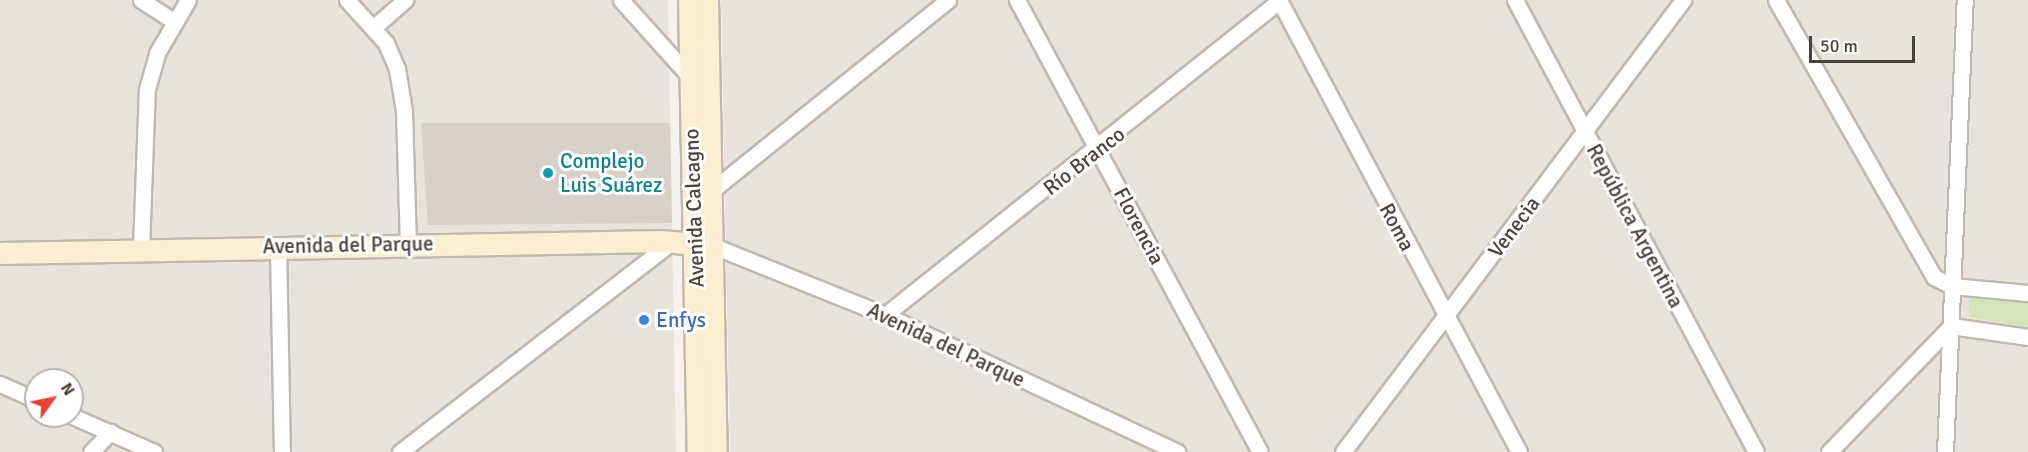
<!DOCTYPE html>
<meta charset="utf-8">
<style>
body{margin:0}
#map{position:relative;width:2028px;height:452px;overflow:hidden;background:#f5f2ed;font-family:Signika,sans-serif}
div>[style]{position:absolute}
[style*='--x']{left:calc(var(--x)*1px);top:calc(var(--y)*1px);width:calc(var(--w)*1px);rotate:calc(var(--a)*1deg)}
.residential>*{inset:0;background:#e9e4db}
.green>*{inset:0;background:#d4e6b9}
.building>*{inset:0;background:#d9d0c6}
.roads{filter:drop-shadow(2px 0 #c0b9b0) drop-shadow(-2px 0 #c0b9b0) drop-shadow(0 2px #c0b9b0) drop-shadow(0 -2px #c0b9b0)}
.street>*{height:15px;margin:-7.5px;padding:0 7.5px;transform-origin:7.5px;border-radius:7.5px;background:#fff}
.secondary>*{height:21px;margin:-10.5px;padding:0 10.5px;transform-origin:10.5px;border-radius:10.5px;background:#fbeed1}
.dots>*{width:16px;height:16px;translate:-50% -50%;box-sizing:border-box;border:3px solid #fff;border-radius:50%}
span{translate:-50% -50%;white-space:nowrap;text-align:center;line-height:1.15;-webkit-text-stroke:6px #fff;paint-order:stroke}
.culture-label{font-size:21px;color:#0d838f}
.left{translate:0 -50%;text-align:left}
.street-label{font-size:21px;color:#49433a}
.shop-label{font-size:21px;color:#366cbe}
.north{position:absolute;left:24px;top:368px;width:60px;height:60px;box-sizing:border-box;background:#fff;border:2px solid #b6b4b0;border-radius:50%;rotate:57deg;font-size:16px;font-weight:700;line-height:24px;text-align:center;color:#49433a}
.north::after{content:'';display:block;margin:auto;width:21px;height:27px;background:#e9412f;clip-path:polygon(50% 0,100% 100%,50% 72%,0 100%)}
.scale{position:absolute;left:1809px;top:36px;width:106px;height:27px;box-sizing:border-box;border:3px solid #49433a;border-top:0;padding-left:8px;font-size:18px;line-height:21px;white-space:nowrap;color:#49433a;-webkit-text-stroke:4px #fff;paint-order:stroke}
</style>
<div id="map">
<div class="residential">
<div style="clip-path:polygon(evenodd,0 0,668px 0,676px 452px,0 452px,0 0,36px 380px,72px 380px,72px 416px,36px 416px,36px 380px)"></div>
<div style="clip-path:polygon(721px 0,2028px 0,2028px 452px,730px 452px)"></div>
</div>
<div class="green">
<div style="clip-path:polygon(1977px 296px,2028px 303px,2028px 327px,1969px 317px,1969px 299px)"></div>
</div>
<div class="building">
<div style="clip-path:polygon(421px 123px,670px 123px,672px 223px,428px 225px)"></div>
</div>
<div class="roads">
<div class="street">
<div style="--x:141;--y:0;--w:40;--a:32.9"></div>
<div style="--x:347;--y:0;--w:58;--a:47.8"></div>
<div style="--x:386;--y:43;--w:28;--a:67"></div>
<div style="--x:397;--y:69;--w:43;--a:80.5"></div>
<div style="--x:404;--y:111;--w:133;--a:88.3"></div>
<div style="--x:621;--y:0;--w:103;--a:48.1"></div>
<div style="--x:1017;--y:0;--w:513;--a:61.74"></div>
<div style="--x:1279;--y:0;--w:512;--a:62.03"></div>
<div style="--x:1515;--y:0;--w:512;--a:61.93"></div>
<div style="--x:1776;--y:0;--w:319;--a:60.3"></div>
<div style="--x:1934;--y:277;--w:20;--a:27"></div>
<div style="--x:1952;--y:286;--w:76;--a:5.3"></div>
<div style="--x:373;--y:28;--w:43;--a:-41.2"></div>
<div style="--x:710;--y:192;--w:306;--a:-38.9"></div>
<div style="--x:711;--y:245;--w:188;--a:21.9"></div>
<div style="--x:885;--y:315;--w:323;--a:25.1"></div>
<div style="--x:278;--y:247;--w:205;--a:88.9"></div>
<div style="--x:141;--y:249;--w:160;--a:-87.9"></div>
<div style="--x:147;--y:89;--w:37;--a:-74"></div>
<div style="--x:157;--y:53;--w:61;--a:-59.7"></div>
<div style="--x:885;--y:315;--w:504;--a:-38.55"></div>
<div style="--x:0;--y:384;--w:39;--a:24"></div>
<div style="--x:72;--y:416;--w:90;--a:23.7"></div>
<div style="--x:91;--y:452;--w:28;--a:-46"></div>
<div style="--x:400;--y:452;--w:344;--a:-37.7"></div>
<div style="--x:1343;--y:452;--w:566;--a:-53.05"></div>
<div style="--x:1829;--y:452;--w:175;--a:-45.9"></div>
<div style="--x:1951;--y:326;--w:78;--a:8.1"></div>
<div style="--x:1945;--y:452;--w:452;--a:-87.5"></div>
</div>
<div class="secondary">
<div style="--x:689;--y:0;--w:452;--a:88.9"></div>
<div style="--x:707;--y:0;--w:452;--a:88.9"></div>
<div style="--x:0;--y:253;--w:660;--a:-1.04"></div>
<div style="--x:660;--y:241;--w:51;--a:4.5"></div>
</div>
</div>
<div class="dots">
<div style="left:548px;top:173px;background:#0f9aa8"></div>
<div style="left:644px;top:320px;background:#3f7fe0"></div>
</div>
<div class="culture-label">
<span class="left" style="left:560px;top:173px">Complejo<br>Luis Suárez</span>
</div>
<div class="street-label">
<span style="left:1084px;top:161px;rotate:-38deg">Río Branco</span>
<span style="left:694px;top:208px;rotate:-92deg">Avenida Calcagno</span>
<span style="left:1139px;top:226px;rotate:62deg">Florencia</span>
<span style="left:1635px;top:226px;rotate:62deg">República Argentina</span>
<span style="left:1397px;top:227px;rotate:62deg">Roma</span>
<span style="left:1514px;top:227px;rotate:-53deg">Venecia</span>
<span style="left:348px;top:245px;rotate:-1deg">Avenida del Parque</span>
<span style="left:946px;top:345px;rotate:25deg">Avenida del Parque</span>
</div>
<div class="shop-label">
<span class="left" style="left:656px;top:320px">Enfys</span>
</div>
<div class="north">N</div>
<div class="scale">50 m</div>
</div>
